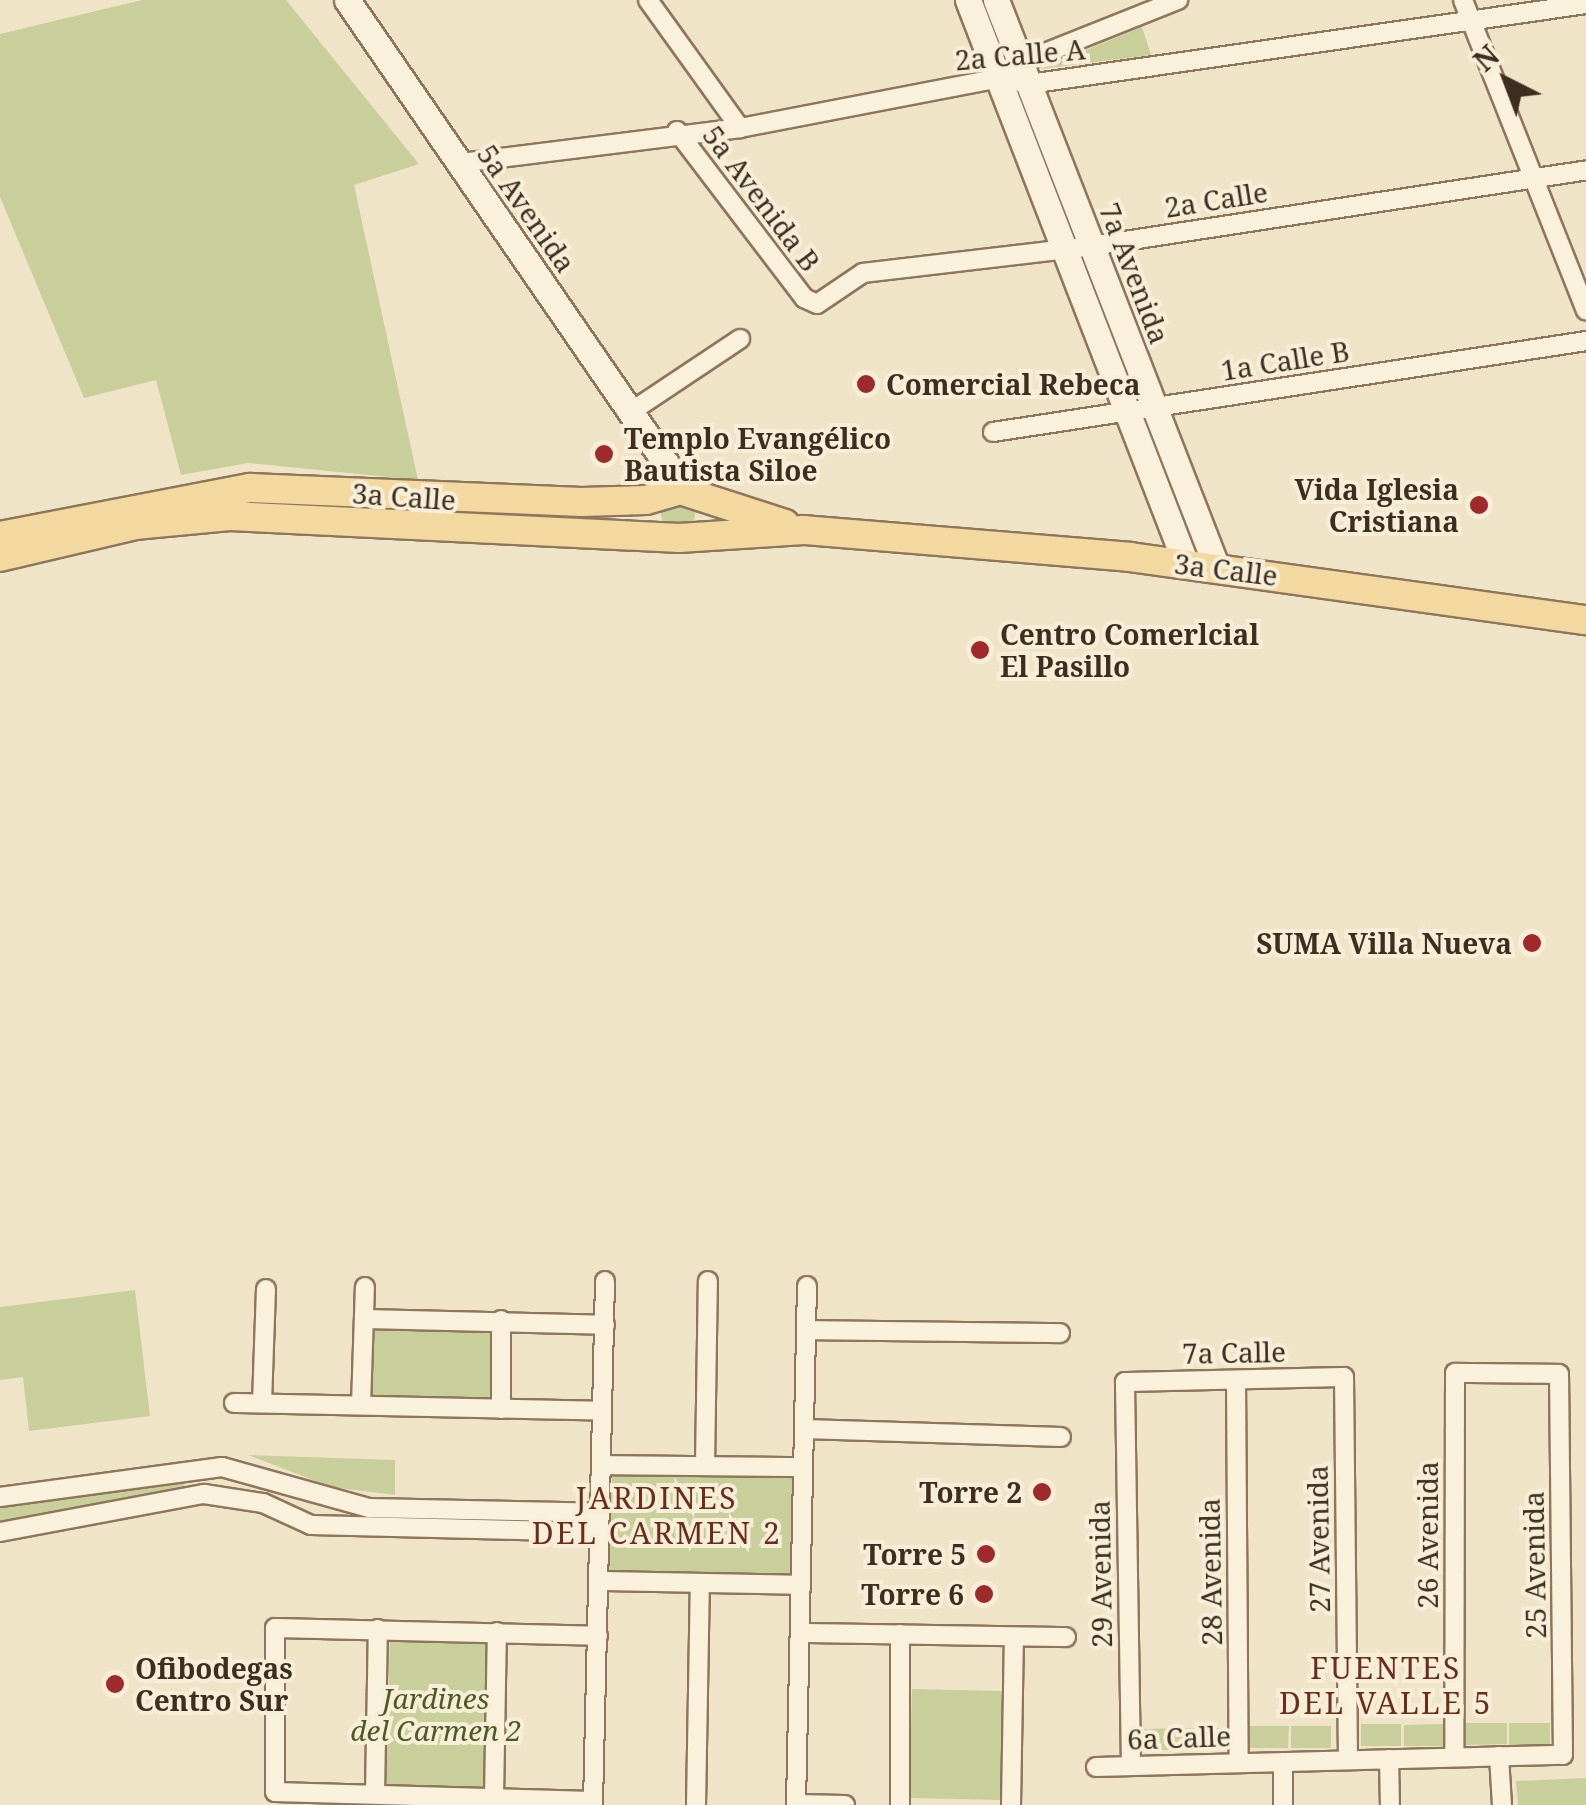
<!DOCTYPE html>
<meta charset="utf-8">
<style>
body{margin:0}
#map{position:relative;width:1586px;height:1805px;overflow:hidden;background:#f0e4c8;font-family:"Noto Serif",serif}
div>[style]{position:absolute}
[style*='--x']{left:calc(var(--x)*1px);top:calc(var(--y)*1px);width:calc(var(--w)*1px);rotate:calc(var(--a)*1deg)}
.green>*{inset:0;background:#c9cf9b}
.round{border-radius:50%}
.roads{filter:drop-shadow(2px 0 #8d765c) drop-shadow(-2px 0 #8d765c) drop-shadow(0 2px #8d765c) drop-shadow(0 -2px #8d765c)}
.street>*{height:18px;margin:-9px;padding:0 9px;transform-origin:9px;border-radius:9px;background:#faf1dc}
.secondary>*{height:25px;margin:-12.5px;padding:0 12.5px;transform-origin:12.5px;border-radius:12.5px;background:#faf1dc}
.primary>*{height:28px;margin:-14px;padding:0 14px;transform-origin:14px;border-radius:14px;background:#f3d9a0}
.dots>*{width:28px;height:28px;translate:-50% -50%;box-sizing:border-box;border:5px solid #f7eed8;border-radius:50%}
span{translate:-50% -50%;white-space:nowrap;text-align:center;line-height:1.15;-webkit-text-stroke:8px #f7eed8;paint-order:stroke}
.street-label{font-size:28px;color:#3d2e20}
.poi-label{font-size:28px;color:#3d2e20;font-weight:700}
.left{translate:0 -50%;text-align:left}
.right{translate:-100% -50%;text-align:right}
.park-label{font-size:28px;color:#4d5a26;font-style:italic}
.neighbourhood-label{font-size:30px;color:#6b2e1e;letter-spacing:2.5px}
.north{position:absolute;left:1456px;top:30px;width:100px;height:100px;-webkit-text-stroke:8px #f7eed8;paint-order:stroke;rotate:318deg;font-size:28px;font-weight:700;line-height:40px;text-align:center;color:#3d2e20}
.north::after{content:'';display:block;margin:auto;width:35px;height:45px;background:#3d2e20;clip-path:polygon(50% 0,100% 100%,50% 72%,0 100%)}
</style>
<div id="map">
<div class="green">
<div style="clip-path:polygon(142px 0,286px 0,419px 164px,354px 185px,418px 480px,248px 463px,181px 475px,156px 380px,84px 398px,0 197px,0 34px)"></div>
<div style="clip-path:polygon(1142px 27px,1151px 55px,1040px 69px)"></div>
<div class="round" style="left:661px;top:497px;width:34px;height:34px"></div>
<div style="clip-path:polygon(135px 1290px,150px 1416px,29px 1431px,23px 1377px,0 1380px,0 1307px)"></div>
<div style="clip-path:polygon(372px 1324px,495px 1327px,493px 1401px,370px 1398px)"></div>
<div style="clip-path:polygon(248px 1455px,395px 1460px,395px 1495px,331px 1487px)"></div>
<div style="clip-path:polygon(612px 1472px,793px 1477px,790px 1577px,609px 1572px)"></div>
<div style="clip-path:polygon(188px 1480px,181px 1489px,0 1523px,0 1508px)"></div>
<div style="clip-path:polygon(390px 1639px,488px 1641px,483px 1789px,385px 1786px)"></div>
<div style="clip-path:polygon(912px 1689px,1003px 1691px,1000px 1800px,909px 1798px)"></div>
<div style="clip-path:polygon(1466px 1723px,1507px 1723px,1507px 1744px,1466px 1745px)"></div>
<div style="clip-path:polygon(1509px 1723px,1550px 1723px,1550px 1745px,1509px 1745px)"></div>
<div style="clip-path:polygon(1361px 1724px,1401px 1724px,1401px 1746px,1361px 1746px)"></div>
<div style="clip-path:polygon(1444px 1724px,1444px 1746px,1404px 1746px,1404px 1725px)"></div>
<div style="clip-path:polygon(1248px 1726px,1289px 1726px,1288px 1748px,1248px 1748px)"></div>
<div style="clip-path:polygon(1291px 1726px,1331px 1726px,1331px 1748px,1291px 1748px)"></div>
<div style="clip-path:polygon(1183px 1728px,1183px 1750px,1143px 1750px,1142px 1729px)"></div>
<div style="clip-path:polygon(1185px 1728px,1226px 1728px,1226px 1749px,1185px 1749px)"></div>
<div style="clip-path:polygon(1586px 1778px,1586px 1805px,1518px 1805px,1516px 1781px)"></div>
</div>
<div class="roads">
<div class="street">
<div style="--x:648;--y:0;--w:158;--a:54.3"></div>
<div style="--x:1463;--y:0;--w:334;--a:68.4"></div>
<div style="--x:1012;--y:66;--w:179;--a:-21.7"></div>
<div style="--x:677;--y:131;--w:210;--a:52.7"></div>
<div style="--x:804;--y:298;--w:14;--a:25"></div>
<div style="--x:817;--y:304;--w:55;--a:-34"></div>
<div style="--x:863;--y:273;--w:231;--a:-6.7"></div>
<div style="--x:1092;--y:246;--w:500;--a:-8.7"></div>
<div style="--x:460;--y:163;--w:282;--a:-7.1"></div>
<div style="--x:740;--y:128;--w:264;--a:-10.9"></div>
<div style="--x:999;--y:78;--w:31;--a:11"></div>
<div style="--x:1029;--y:84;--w:563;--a:-8.17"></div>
<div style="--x:632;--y:411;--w:130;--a:-33.7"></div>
<div style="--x:993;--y:432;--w:600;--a:-8.72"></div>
<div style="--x:364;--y:1319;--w:241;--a:1.4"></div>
<div style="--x:501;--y:1320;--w:89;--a:90"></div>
<div style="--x:808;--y:1330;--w:252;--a:0.7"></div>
<div style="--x:1236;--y:1380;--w:383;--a:89.6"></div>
<div style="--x:234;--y:1403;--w:367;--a:1.2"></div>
<div style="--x:262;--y:1403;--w:114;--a:-88"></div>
<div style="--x:361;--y:1405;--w:118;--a:-88.1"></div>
<div style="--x:805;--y:1429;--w:256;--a:1.8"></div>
<div style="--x:602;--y:1465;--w:201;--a:0.6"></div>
<div style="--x:705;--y:1465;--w:184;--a:-89.1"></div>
<div style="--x:0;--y:1497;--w:224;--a:-7.7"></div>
<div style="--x:222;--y:1467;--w:153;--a:15.6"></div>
<div style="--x:369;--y:1508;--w:231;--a:1.2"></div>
<div style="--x:0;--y:1532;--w:208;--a:-10.6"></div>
<div style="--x:204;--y:1494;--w:60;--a:8.7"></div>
<div style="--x:263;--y:1503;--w:53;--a:24.6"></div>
<div style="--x:311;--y:1525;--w:289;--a:1.4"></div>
<div style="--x:600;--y:1581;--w:201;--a:1.1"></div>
<div style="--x:801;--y:1633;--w:265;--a:0.9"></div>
<div style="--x:1499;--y:1756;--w:49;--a:86.5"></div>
<div style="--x:1389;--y:1759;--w:46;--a:88.8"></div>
<div style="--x:1283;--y:1762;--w:43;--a:90"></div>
<div style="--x:1131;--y:1766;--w:384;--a:-90.9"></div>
<div style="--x:1125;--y:1382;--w:219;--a:-1.3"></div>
<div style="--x:1344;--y:1377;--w:383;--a:89.4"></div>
<div style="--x:1096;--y:1767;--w:467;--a:-1.5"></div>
<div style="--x:1563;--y:1755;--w:381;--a:-90.6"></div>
<div style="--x:1559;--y:1374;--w:104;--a:-179.4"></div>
<div style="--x:1455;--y:1373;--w:384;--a:90.1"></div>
<div style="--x:375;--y:1794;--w:165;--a:-89"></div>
<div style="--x:494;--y:1798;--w:166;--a:-89"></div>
<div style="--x:593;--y:1801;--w:318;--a:-178.4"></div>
<div style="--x:275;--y:1792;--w:164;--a:-90"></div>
<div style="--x:275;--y:1628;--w:323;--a:1.4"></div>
<div style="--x:796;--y:1804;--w:49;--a:1.2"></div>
<div style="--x:593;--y:1805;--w:524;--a:-88.69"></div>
<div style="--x:696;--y:1805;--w:220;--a:-89"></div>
<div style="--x:796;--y:1805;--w:519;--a:-88.79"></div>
<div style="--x:900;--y:1805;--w:171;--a:-90"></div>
<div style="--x:1011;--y:1805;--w:168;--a:-89"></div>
</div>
<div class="secondary">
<div style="--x:347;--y:0;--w:596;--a:55.46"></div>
<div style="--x:968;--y:0;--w:605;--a:68.87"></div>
<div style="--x:996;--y:0;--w:609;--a:68.74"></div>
</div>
<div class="primary">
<div style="--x:0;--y:536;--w:255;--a:-10.9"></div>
<div style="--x:250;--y:488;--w:332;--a:2.4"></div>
<div style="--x:582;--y:502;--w:64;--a:-1.8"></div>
<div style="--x:646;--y:500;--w:35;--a:-16"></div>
<div style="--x:680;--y:490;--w:110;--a:17.9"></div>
<div style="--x:0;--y:557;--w:139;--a:-13.3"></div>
<div style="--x:135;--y:525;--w:95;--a:-5.4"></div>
<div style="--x:230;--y:516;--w:450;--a:2.8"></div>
<div style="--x:679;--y:538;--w:125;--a:-3.7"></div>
<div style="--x:804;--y:530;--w:327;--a:4.7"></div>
<div style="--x:1130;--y:557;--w:460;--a:7.9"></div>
</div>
</div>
<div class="dots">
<div style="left:866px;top:384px;background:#9e2a2b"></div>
<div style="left:604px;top:454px;background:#9e2a2b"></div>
<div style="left:1479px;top:505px;background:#9e2a2b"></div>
<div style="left:980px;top:650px;background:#9e2a2b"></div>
<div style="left:1532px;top:943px;background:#9e2a2b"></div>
<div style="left:1042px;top:1492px;background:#9e2a2b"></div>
<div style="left:986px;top:1554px;background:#9e2a2b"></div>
<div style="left:984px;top:1594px;background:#9e2a2b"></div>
<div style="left:115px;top:1684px;background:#9e2a2b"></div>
</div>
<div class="street-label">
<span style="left:1020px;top:54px;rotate:-5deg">2a Calle A</span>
<span style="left:762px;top:198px;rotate:53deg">5a Avenida B</span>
<span style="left:1216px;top:199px;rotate:-9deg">2a Calle</span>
<span style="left:527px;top:208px;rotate:55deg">5a Avenida</span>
<span style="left:1135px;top:273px;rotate:69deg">7a Avenida</span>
<span style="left:1285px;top:360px;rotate:-9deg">1a Calle B</span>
<span style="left:404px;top:496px;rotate:4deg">3a Calle</span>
<span style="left:1226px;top:569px;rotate:7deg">3a Calle</span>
<span style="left:1234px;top:1352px;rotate:-1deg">7a Calle</span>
<span style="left:1427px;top:1535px;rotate:-90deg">26 Avenida</span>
<span style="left:1318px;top:1539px;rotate:-91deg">27 Avenida</span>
<span style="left:1534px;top:1565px;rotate:-91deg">25 Avenida</span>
<span style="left:1210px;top:1572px;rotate:-91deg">28 Avenida</span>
<span style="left:1100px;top:1574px;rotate:-91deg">29 Avenida</span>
<span style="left:1179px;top:1737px;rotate:-2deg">6a Calle</span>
</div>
<div class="poi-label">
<span class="left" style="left:886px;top:384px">Comercial Rebeca</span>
<span class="left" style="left:624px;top:454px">Templo Evangélico<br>Bautista Siloe</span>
<span class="right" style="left:1459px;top:505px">Vida Iglesia<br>Cristiana</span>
<span class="left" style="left:1000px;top:650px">Centro Comerlcial<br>El Pasillo</span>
<span class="right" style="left:1512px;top:943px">SUMA Villa Nueva</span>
<span class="right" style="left:1022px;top:1492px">Torre 2</span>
<span class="right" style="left:966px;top:1554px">Torre 5</span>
<span class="right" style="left:964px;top:1594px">Torre 6</span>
<span class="left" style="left:135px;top:1684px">Ofibodegas<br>Centro Sur</span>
</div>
<div class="park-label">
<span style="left:436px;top:1714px">Jardines<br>del Carmen 2</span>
</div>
<div class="neighbourhood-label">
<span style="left:657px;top:1515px">JARDINES<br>DEL CARMEN 2</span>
<span style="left:1386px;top:1685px">FUENTES<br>DEL VALLE 5</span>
</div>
<div class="north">N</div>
</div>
